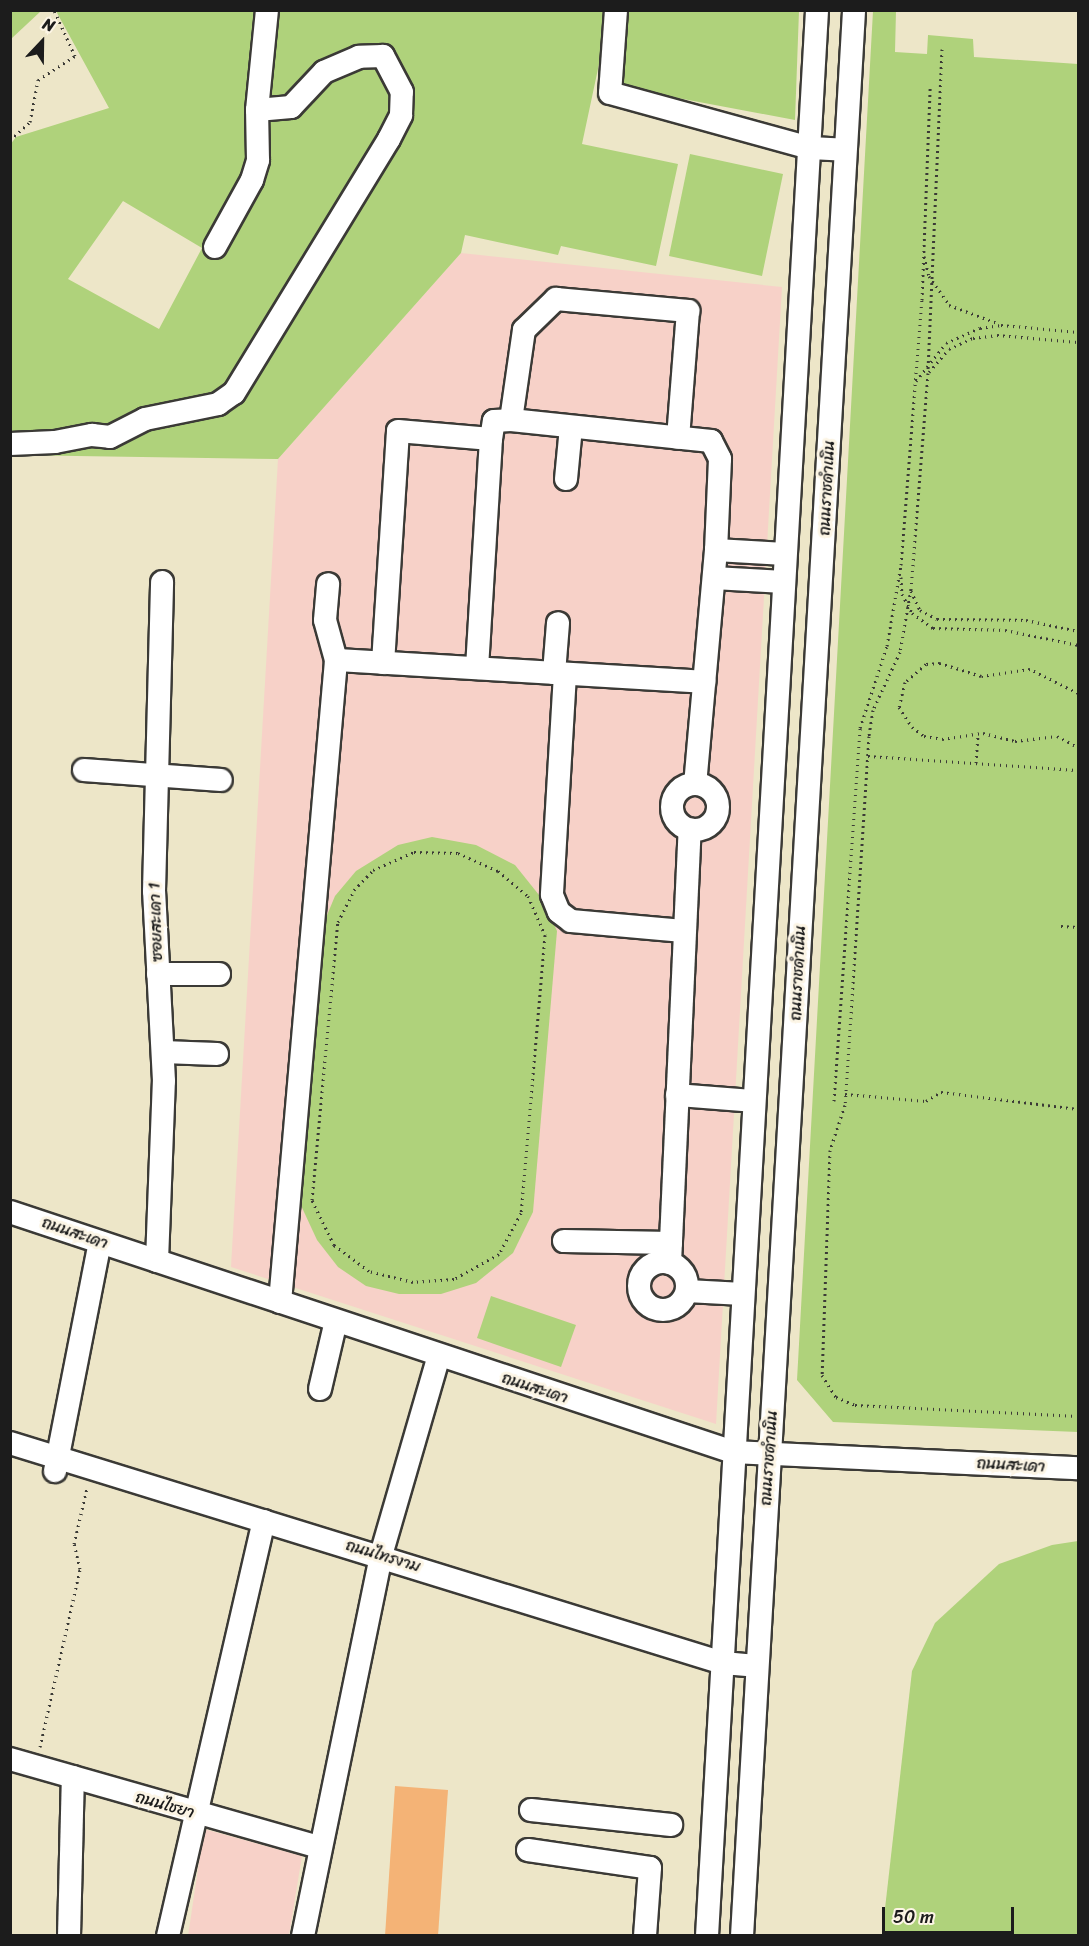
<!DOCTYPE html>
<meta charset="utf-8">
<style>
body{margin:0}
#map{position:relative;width:1089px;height:1946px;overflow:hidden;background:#ede6c8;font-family:Sriracha,"Playpen Sans Thai",sans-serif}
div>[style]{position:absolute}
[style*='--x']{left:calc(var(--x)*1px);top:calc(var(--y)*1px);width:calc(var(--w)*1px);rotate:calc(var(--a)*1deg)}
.built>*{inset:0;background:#f7d1c8}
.green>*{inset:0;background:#afd27b}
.building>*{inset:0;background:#f4b376}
.path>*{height:3px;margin-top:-1.5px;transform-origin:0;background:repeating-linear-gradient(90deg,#3b3a36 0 1.5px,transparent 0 6px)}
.roads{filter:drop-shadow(2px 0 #3b3a36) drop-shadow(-2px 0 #3b3a36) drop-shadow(0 2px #3b3a36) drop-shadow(0 -2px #3b3a36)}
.minor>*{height:22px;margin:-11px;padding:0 11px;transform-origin:11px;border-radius:11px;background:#fff}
.minor>.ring{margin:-11px;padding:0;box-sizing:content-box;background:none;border:22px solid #fff;border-radius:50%}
span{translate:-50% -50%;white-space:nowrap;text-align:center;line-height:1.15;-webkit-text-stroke:6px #fcf5e5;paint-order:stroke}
.street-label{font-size:16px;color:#1c1c1c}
.frame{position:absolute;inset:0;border:12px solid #1c1c1c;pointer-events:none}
.north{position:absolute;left:12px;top:12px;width:60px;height:60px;-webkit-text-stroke:4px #fcf5e5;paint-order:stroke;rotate:22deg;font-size:16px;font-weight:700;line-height:24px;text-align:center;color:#1c1c1c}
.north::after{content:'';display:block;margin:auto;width:21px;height:27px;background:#1c1c1c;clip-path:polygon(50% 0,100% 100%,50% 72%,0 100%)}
.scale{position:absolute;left:882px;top:1907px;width:132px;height:27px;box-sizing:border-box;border:3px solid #1c1c1c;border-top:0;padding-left:8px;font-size:18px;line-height:21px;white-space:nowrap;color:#1c1c1c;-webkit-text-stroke:4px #fcf5e5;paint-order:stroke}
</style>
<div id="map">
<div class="built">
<div style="clip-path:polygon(461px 253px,782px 287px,716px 1424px,231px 1267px,278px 459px)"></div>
<div style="clip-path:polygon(204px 1829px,302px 1856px,289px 1935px,188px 1936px)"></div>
</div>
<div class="green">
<div style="clip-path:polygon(11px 10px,41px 10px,41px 11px,11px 39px)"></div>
<div style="clip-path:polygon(evenodd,56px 11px,799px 11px,795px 120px,614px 86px,602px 50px,582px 144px,678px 164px,656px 266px,561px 246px,558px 255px,465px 235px,461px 253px,278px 459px,11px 455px,10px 145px,16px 137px,109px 108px,56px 11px,123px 201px,202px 248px,159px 329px,68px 279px,123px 201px)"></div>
<div style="clip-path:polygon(873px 11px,896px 11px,895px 52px,927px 54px,928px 35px,973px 39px,974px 57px,1078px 64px,1078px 1432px,833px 1422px,797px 1380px)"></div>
<div style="clip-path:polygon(690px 154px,783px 174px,762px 276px,669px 256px)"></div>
<div style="clip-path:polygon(432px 837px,476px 845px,515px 865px,543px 900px,557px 931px,533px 1212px,513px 1253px,476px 1283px,441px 1294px,399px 1294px,366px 1286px,338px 1267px,317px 1240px,298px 1199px,325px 920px,335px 896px,356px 871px,398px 845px)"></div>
<div style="clip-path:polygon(491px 1296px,576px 1325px,561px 1367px,477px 1338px)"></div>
<div style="clip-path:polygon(1078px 1541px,1078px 1935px,882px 1935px,912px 1671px,935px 1623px,999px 1564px,1052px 1545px)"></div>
</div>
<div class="building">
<div style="clip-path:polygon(395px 1786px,448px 1790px,438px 1936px,385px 1936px)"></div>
</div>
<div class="path">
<div style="--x:942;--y:49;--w:324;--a:92.5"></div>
<div style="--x:928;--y:373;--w:217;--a:94.5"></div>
<div style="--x:911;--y:589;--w:64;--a:99.9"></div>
<div style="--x:900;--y:652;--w:64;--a:115"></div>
<div style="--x:873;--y:710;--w:26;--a:99"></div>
<div style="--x:869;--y:736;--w:370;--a:93.7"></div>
<div style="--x:845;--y:1105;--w:47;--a:108.4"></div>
<div style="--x:830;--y:1150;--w:225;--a:92"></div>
<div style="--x:822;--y:1375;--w:26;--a:58"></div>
<div style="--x:836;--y:1397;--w:21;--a:23"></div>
<div style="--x:855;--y:1405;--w:223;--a:2.8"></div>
<div style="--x:10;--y:140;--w:27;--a:-42"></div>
<div style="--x:30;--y:122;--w:43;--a:-79.2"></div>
<div style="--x:38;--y:80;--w:44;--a:-33"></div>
<div style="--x:75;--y:56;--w:51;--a:-114.5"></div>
<div style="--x:924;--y:256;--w:21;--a:76"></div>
<div style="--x:929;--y:276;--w:35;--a:55"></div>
<div style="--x:949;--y:305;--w:54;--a:20.4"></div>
<div style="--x:929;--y:372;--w:30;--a:-49"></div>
<div style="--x:949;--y:349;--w:26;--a:-25"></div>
<div style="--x:973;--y:338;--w:24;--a:-7"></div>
<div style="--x:997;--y:335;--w:81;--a:4.9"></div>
<div style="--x:916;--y:381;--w:48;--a:-51.7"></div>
<div style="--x:946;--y:343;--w:37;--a:-24"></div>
<div style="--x:980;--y:328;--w:21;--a:-8"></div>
<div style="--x:1001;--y:325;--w:77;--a:5.2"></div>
<div style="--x:901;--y:577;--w:17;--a:87"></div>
<div style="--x:902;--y:594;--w:21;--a:62"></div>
<div style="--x:912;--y:613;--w:26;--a:36"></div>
<div style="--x:933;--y:628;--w:72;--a:1.6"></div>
<div style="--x:1005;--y:630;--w:75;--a:11.6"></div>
<div style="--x:911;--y:591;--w:21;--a:65"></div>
<div style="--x:920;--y:610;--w:19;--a:28"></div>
<div style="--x:937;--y:619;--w:89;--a:0.6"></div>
<div style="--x:1026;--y:620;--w:53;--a:11.9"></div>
<div style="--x:1078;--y:693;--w:54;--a:-153.4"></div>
<div style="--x:1030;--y:669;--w:49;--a:171.9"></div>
<div style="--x:981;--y:676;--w:43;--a:-162.4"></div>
<div style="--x:940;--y:663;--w:14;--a:176"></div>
<div style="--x:926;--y:664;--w:28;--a:139"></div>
<div style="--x:905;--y:682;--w:26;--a:103"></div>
<div style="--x:899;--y:707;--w:24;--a:57"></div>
<div style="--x:912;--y:727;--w:15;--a:37"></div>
<div style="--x:924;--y:736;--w:18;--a:9"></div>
<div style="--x:942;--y:739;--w:41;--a:-8.3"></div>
<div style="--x:983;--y:733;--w:33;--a:14"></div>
<div style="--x:1015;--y:741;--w:42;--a:-6.8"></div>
<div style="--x:1057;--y:736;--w:24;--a:28"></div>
<div style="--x:868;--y:756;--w:210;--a:3.8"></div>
<div style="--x:976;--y:763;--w:28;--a:-86"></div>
<div style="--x:414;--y:852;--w:44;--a:1.3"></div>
<div style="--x:458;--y:853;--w:44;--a:24.2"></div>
<div style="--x:498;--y:871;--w:39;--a:40"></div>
<div style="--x:528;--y:896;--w:43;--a:66.4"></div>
<div style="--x:545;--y:935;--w:279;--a:94.9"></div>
<div style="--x:521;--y:1213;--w:47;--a:118.2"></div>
<div style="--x:499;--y:1254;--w:51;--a:150.9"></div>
<div style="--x:454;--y:1279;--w:41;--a:175.8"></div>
<div style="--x:413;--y:1282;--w:45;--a:-166"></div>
<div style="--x:369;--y:1271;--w:44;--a:-143.4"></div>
<div style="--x:334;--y:1245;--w:50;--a:-116.1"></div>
<div style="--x:312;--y:1200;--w:279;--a:-84.7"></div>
<div style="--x:338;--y:922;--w:36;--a:-63"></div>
<div style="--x:354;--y:890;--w:28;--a:-46"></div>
<div style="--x:373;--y:870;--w:45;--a:-23.7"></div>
<div style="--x:1061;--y:926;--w:17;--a:3"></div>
<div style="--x:845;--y:1094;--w:81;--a:4.9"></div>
<div style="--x:926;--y:1101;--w:17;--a:-31"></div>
<div style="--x:941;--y:1092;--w:138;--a:7.1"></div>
<div style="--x:834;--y:1101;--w:374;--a:-86"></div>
<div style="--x:860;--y:728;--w:86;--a:-71.8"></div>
<div style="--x:887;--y:646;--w:82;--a:-80.2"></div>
<div style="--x:901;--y:565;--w:266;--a:-85.5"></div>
<div style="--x:922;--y:300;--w:213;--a:-87.8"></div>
<div style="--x:40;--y:1747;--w:182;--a:-77.3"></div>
<div style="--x:80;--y:1569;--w:26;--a:-103"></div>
<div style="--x:74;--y:1544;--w:57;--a:-76.9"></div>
</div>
<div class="roads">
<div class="minor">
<div style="--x:616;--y:10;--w:83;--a:94.1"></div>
<div style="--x:610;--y:93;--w:207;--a:15.4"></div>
<div style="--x:810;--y:148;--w:35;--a:3"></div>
<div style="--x:215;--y:247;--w:77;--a:-61.1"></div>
<div style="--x:252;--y:180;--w:21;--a:-73"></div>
<div style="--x:258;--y:160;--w:50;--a:-91.1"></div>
<div style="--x:257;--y:110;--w:100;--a:-84.3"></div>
<div style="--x:511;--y:420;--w:91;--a:-81.8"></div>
<div style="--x:524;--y:330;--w:45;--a:-44.1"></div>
<div style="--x:556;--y:299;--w:133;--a:5.2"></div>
<div style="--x:688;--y:311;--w:127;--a:94.5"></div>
<div style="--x:10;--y:444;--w:45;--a:-2.5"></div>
<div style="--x:55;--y:442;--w:38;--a:-11"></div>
<div style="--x:92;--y:435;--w:18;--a:6"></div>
<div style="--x:110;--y:437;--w:39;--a:-27"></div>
<div style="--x:145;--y:419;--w:75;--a:-11.6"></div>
<div style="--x:218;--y:404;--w:19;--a:-35"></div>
<div style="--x:234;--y:393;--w:298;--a:-58.6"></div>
<div style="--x:389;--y:139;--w:27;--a:-63"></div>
<div style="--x:401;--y:115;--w:23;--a:-88"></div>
<div style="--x:402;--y:92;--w:41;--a:-117.8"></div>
<div style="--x:383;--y:56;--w:24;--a:178"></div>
<div style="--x:359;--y:57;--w:38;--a:157"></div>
<div style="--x:324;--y:72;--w:48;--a:133.3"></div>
<div style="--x:291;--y:107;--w:34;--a:175"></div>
<div style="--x:566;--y:479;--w:52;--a:-84.5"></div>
<div style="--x:716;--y:550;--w:69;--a:3.3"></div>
<div style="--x:714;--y:578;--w:70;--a:3.3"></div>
<div style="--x:336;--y:660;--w:369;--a:3.4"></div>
<div style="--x:383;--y:663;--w:232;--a:-86.3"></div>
<div style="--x:398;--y:431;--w:93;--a:4.9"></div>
<div style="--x:491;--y:439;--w:18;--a:-81"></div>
<div style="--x:494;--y:421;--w:17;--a:-3"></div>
<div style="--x:511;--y:420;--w:201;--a:6"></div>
<div style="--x:711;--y:441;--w:20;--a:63"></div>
<div style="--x:720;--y:459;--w:91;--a:92.5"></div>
<div style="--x:716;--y:550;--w:235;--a:95.1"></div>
<div style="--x:477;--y:668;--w:229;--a:-86.5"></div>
<div style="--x:554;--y:673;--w:50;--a:-85.4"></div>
<div style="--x:565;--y:674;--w:221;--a:93.4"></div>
<div style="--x:552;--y:895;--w:18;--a:68"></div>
<div style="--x:559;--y:912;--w:15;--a:37"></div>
<div style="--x:571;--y:921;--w:113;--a:5.1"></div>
<div style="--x:84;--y:770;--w:137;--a:4.2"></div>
<div class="ring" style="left:672px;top:784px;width:24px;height:24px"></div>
<div style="--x:158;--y:974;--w:61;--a:0"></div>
<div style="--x:163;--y:1052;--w:54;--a:2.1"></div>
<div style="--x:677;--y:1095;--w:77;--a:4.5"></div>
<div style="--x:10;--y:1212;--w:762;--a:18.36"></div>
<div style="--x:733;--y:1452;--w:345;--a:2.7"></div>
<div style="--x:564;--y:1241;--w:107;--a:1.1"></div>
<div style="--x:157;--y:1261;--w:180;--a:-87.8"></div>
<div style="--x:164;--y:1081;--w:190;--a:-93"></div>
<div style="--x:154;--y:891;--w:309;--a:-88.5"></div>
<div class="ring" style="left:639px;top:1262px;width:26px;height:26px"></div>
<div style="--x:670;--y:1263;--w:434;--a:-87.4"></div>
<div style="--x:687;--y:1291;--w:56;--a:3.1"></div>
<div style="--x:280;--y:1302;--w:644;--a:-85.01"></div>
<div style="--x:336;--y:660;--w:41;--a:-105.4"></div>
<div style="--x:325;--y:620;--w:36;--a:-85"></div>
<div style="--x:320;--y:1389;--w:70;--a:-76.8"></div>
<div style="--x:10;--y:1443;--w:746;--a:17.15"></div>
<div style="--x:723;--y:1663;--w:33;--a:5"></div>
<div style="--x:55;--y:1471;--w:233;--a:-78.9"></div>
<div style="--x:10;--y:1759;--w:321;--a:15.9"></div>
<div style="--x:531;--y:1810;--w:141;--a:6.1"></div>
<div style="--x:528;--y:1850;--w:123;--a:8.4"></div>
<div style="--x:650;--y:1868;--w:68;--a:94.2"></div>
<div style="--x:69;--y:1936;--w:159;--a:-88.6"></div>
<div style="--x:168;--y:1936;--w:426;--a:-77"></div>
<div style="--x:303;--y:1936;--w:389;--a:-78.4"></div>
<div style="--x:381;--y:1555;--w:207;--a:-73.8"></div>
<div style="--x:707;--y:1936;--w:1929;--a:-86.73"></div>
<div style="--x:742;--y:1936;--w:1929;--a:-86.67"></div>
</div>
</div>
<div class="street-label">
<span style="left:827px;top:488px;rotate:-87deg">ถนนราชดำเนิน</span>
<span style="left:156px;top:922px;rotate:-92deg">ซอยสะเดา 1</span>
<span style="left:798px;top:973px;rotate:-87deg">ถนนราชดำเนิน</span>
<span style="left:75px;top:1233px;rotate:19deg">ถนนสะเดา</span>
<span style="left:535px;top:1388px;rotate:18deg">ถนนสะเดา</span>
<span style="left:769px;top:1458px;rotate:-86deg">ถนนราชดำเนิน</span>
<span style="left:1011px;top:1465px;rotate:3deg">ถนนสะเดา</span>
<span style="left:383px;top:1556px;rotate:17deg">ถนนไทรงาม</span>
<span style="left:165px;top:1805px;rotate:16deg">ถนนไชยา</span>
</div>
<div class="frame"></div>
<div class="north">N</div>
<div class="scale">50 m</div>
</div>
